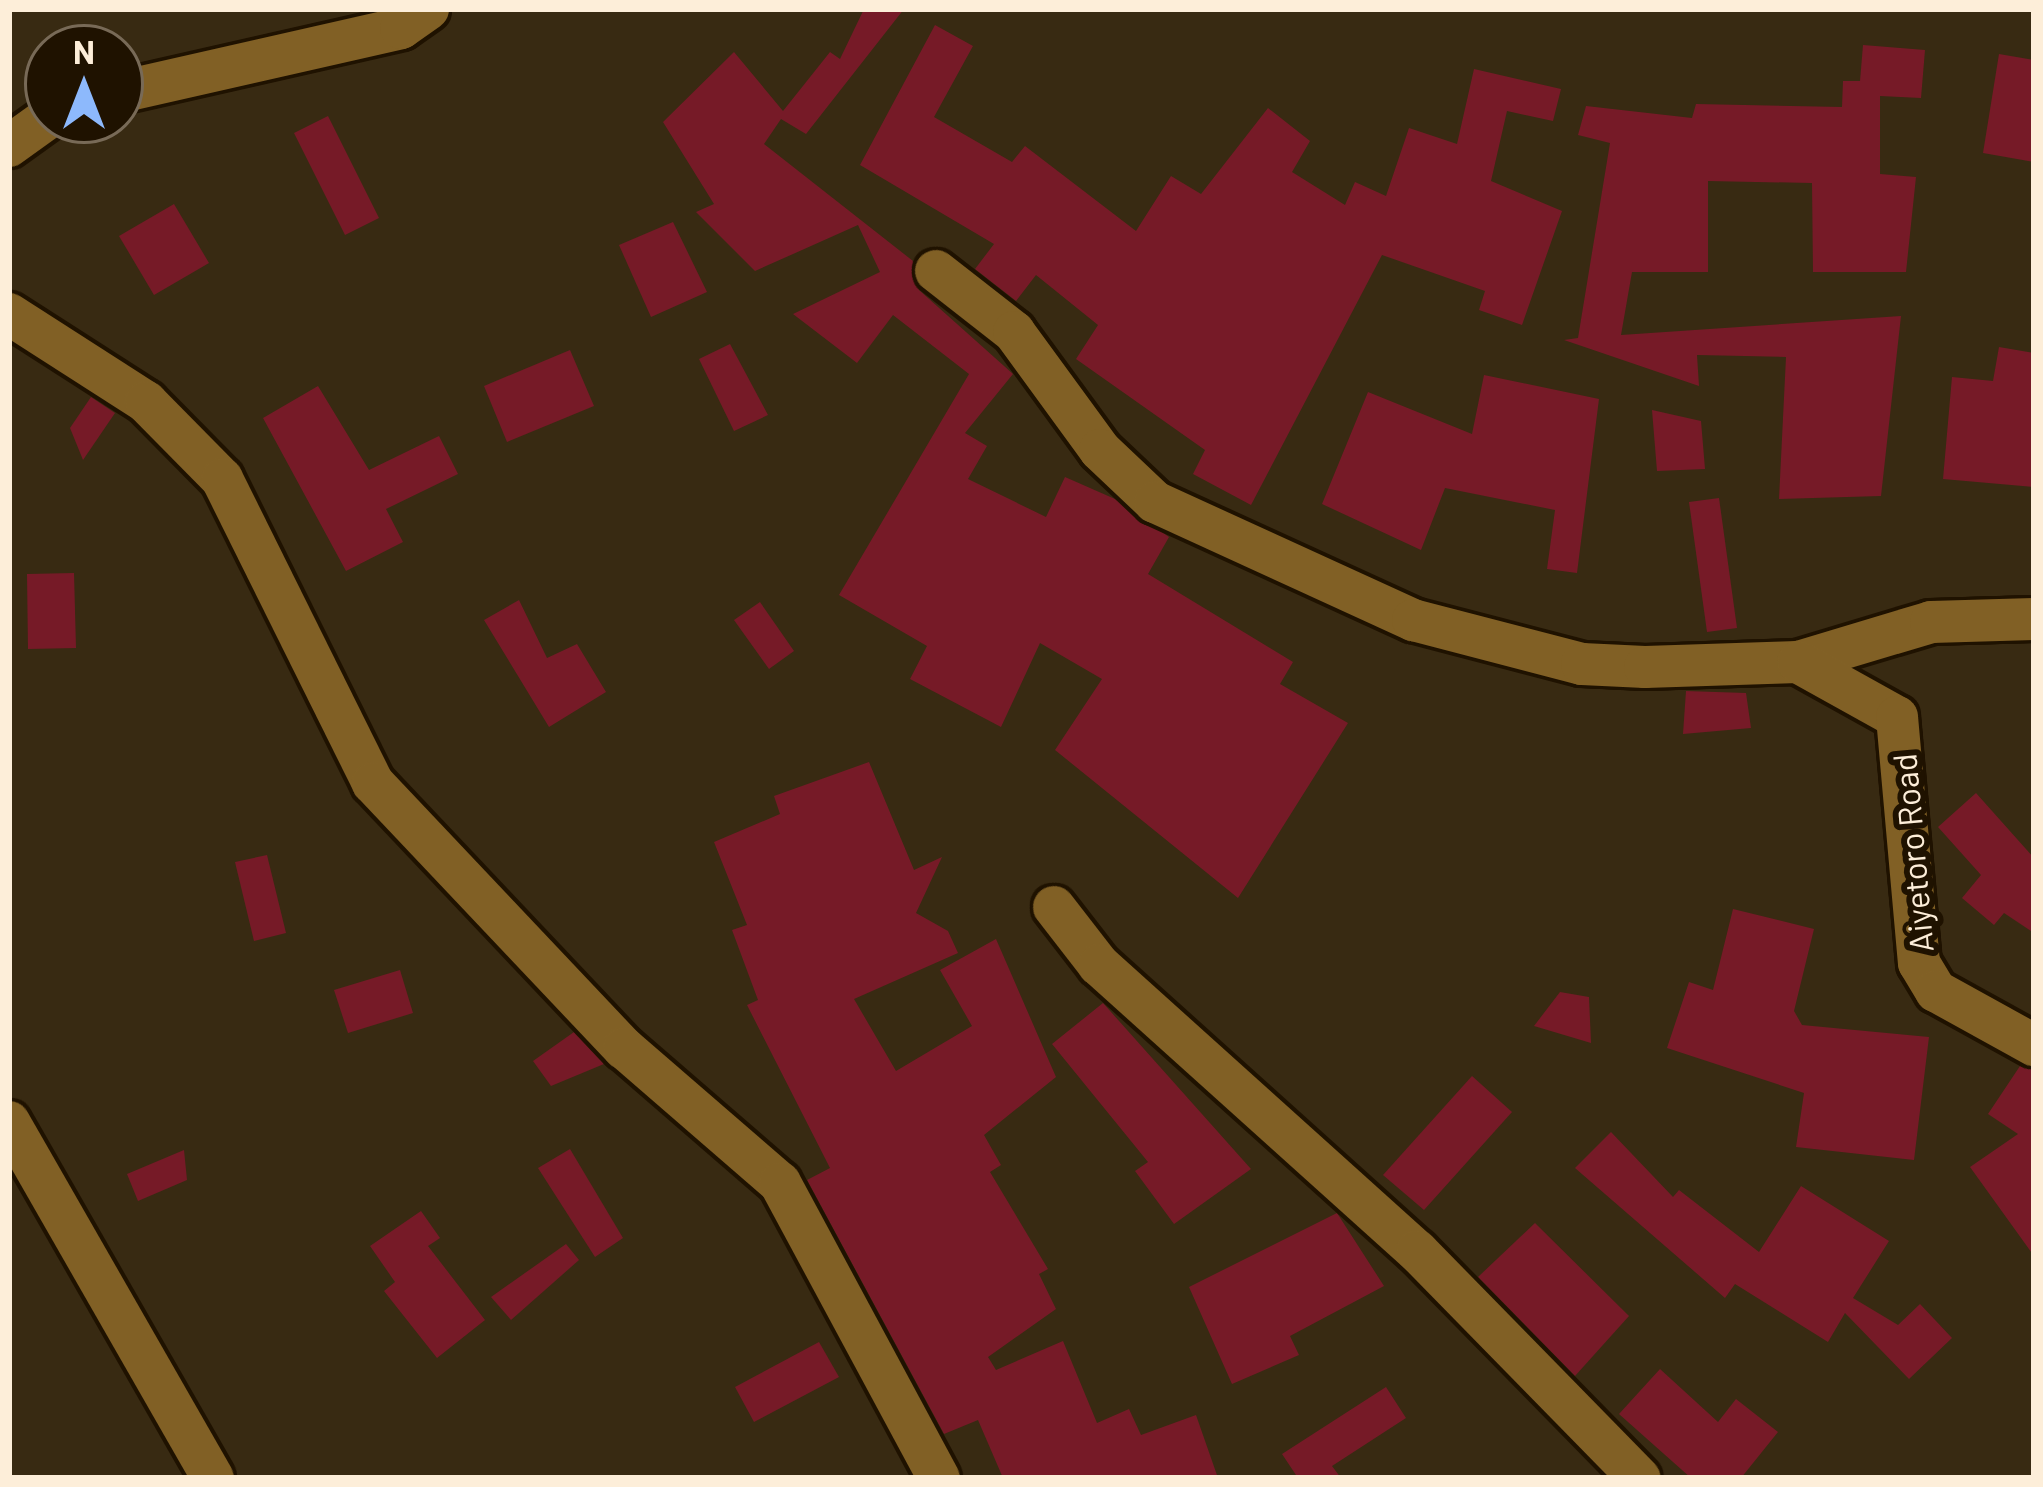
<!DOCTYPE html>
<style>
body{margin:0}
#map{position:relative;width:2043px;height:1487px;overflow:hidden;background:#382a12;font-family:Barlow,sans-serif}
div>[style]{position:absolute}
[style*='--x']{left:calc(var(--x)*1px);top:calc(var(--y)*1px);width:calc(var(--w)*1px);rotate:calc(var(--a)*1deg)}
.building>*{inset:0;background:#761a27}
.roads{filter:drop-shadow(3px 0 #1f1200) drop-shadow(-3px 0 #1f1200) drop-shadow(0 3px #1f1200) drop-shadow(0 -3px #1f1200)}
.minor>*{height:42px;margin:-21px;padding:0 21px;transform-origin:21px;border-radius:21px;background:#816025}
span{translate:-50% -50%;white-space:nowrap;text-align:center;line-height:1.15;-webkit-text-stroke:12px #1f1200;paint-order:stroke}
.street-label{font-size:33px;color:#fdeed9}
.frame{position:absolute;inset:0;border:12px solid #fdeed9;pointer-events:none}
.north{position:absolute;left:24px;top:24px;width:120px;height:120px;box-sizing:border-box;background:#1f1200;border:3px solid #786a57;border-radius:50%;rotate:0deg;font-size:33px;font-weight:700;line-height:48px;text-align:center;color:#fdeed9}
.north::after{content:'';display:block;margin:auto;width:42px;height:54px;background:#8db9fc;clip-path:polygon(50% 0,100% 100%,50% 72%,0 100%)}
</style>
<div id="map">
<div class="building">
<div style="clip-path:polygon(864px 9px,904px 9px,806px 134px,781px 119px,764px 144px,913px 261px,919px 290px,1013px 374px,965px 433px,987px 446px,968px 479px,1046px 517px,1065px 477px,1115px 499px,1169px 537px,1148px 574px,1293px 662px,1280px 684px,1348px 723px,1238px 898px,1055px 750px,1102px 679px,1040px 643px,1001px 727px,910px 679px,927px 646px,839px 595px,969px 374px,893px 315px,857px 363px,793px 314px,880px 272px,858px 225px,755px 271px,696px 212px,714px 204px,663px 122px,734px 52px,783px 111px,830px 52px,840px 59px)"></div>
<div style="clip-path:polygon(935px 25px,973px 46px,934px 117px,1012px 162px,1025px 146px,1136px 231px,1171px 176px,1201px 194px,1268px 108px,1310px 141px,1292px 172px,1345px 205px,1355px 182px,1386px 196px,1409px 128px,1457px 144px,1474px 69px,1561px 89px,1553px 121px,1507px 111px,1491px 181px,1562px 211px,1522px 325px,1479px 310px,1485px 291px,1382px 255px,1251px 505px,1193px 474px,1205px 450px,1076px 359px,1098px 325px,1036px 275px,1016px 301px,975px 269px,994px 244px,860px 165px)"></div>
<div style="clip-path:polygon(1863px 45px,1925px 50px,1921px 98px,1880px 96px,1880px 174px,1916px 177px,1906px 272px,1813px 272px,1812px 183px,1708px 181px,1708px 272px,1632px 272px,1621px 335px,1901px 316px,1881px 496px,1779px 499px,1786px 357px,1697px 355px,1699px 386px,1564px 340px,1578px 338px,1610px 143px,1578px 135px,1586px 106px,1692px 118px,1696px 104px,1842px 107px,1843px 81px,1860px 81px)"></div>
<div style="clip-path:polygon(1999px 54px,2034px 60px,2034px 162px,1983px 153px)"></div>
<div style="clip-path:polygon(328px 116px,379px 218px,345px 235px,294px 133px)"></div>
<div style="clip-path:polygon(174px 204px,209px 263px,154px 295px,119px 236px)"></div>
<div style="clip-path:polygon(673px 222px,707px 292px,651px 317px,619px 245px)"></div>
<div style="clip-path:polygon(730px 344px,768px 415px,734px 431px,699px 359px)"></div>
<div style="clip-path:polygon(1999px 347px,2034px 353px,2034px 487px,1943px 479px,1952px 377px,1993px 381px)"></div>
<div style="clip-path:polygon(570px 350px,594px 406px,507px 442px,484px 386px)"></div>
<div style="clip-path:polygon(1484px 375px,1599px 399px,1577px 573px,1547px 569px,1555px 510px,1445px 488px,1421px 550px,1322px 504px,1368px 392px,1472px 434px)"></div>
<div style="clip-path:polygon(318px 386px,369px 470px,439px 436px,458px 474px,386px 509px,403px 542px,346px 571px,263px 418px)"></div>
<div style="clip-path:polygon(91px 397px,115px 413px,83px 460px,70px 428px)"></div>
<div style="clip-path:polygon(1652px 410px,1701px 421px,1705px 469px,1657px 471px)"></div>
<div style="clip-path:polygon(1719px 498px,1737px 628px,1707px 632px,1689px 502px)"></div>
<div style="clip-path:polygon(74px 573px,76px 648px,28px 649px,27px 574px)"></div>
<div style="clip-path:polygon(519px 600px,547px 658px,577px 644px,606px 692px,549px 727px,484px 620px)"></div>
<div style="clip-path:polygon(760px 602px,794px 651px,769px 669px,734px 620px)"></div>
<div style="clip-path:polygon(1686px 691px,1746px 693px,1751px 728px,1683px 734px)"></div>
<div style="clip-path:polygon(869px 762px,914px 870px,942px 857px,916px 913px,948px 931px,958px 953px,854px 999px,896px 1071px,972px 1026px,940px 970px,996px 939px,1056px 1077px,984px 1135px,1001px 1165px,990px 1172px,1048px 1269px,1039px 1274px,1056px 1309px,988px 1357px,996px 1370px,1063px 1341px,1097px 1423px,1129px 1409px,1141px 1435px,1196px 1415px,1218px 1478px,1003px 1478px,978px 1420px,944px 1434px,807px 1180px,830px 1168px,747px 1005px,758px 1000px,732px 930px,747px 925px,714px 842px,780px 814px,774px 796px)"></div>
<div style="clip-path:polygon(1976px 793px,2034px 858px,2034px 933px,2004px 913px,1994px 925px,1962px 898px,1981px 875px,1938px 827px)"></div>
<div style="clip-path:polygon(267px 855px,286px 933px,254px 941px,235px 862px)"></div>
<div style="clip-path:polygon(1733px 909px,1814px 929px,1794px 1011px,1802px 1025px,1929px 1037px,1914px 1160px,1796px 1147px,1804px 1093px,1667px 1048px,1689px 982px,1713px 990px)"></div>
<div style="clip-path:polygon(400px 970px,413px 1013px,348px 1033px,334px 990px)"></div>
<div style="clip-path:polygon(1560px 992px,1589px 997px,1591px 1043px,1534px 1026px)"></div>
<div style="clip-path:polygon(1103px 1003px,1251px 1169px,1174px 1224px,1135px 1171px,1148px 1162px,1052px 1044px)"></div>
<div style="clip-path:polygon(574px 1032px,604px 1064px,551px 1086px,533px 1061px)"></div>
<div style="clip-path:polygon(2020px 1066px,2034px 1070px,2034px 1256px,1970px 1167px,2018px 1134px,1988px 1114px)"></div>
<div style="clip-path:polygon(1472px 1076px,1512px 1112px,1424px 1210px,1383px 1175px)"></div>
<div style="clip-path:polygon(1611px 1132px,1673px 1197px,1679px 1190px,1759px 1252px,1801px 1186px,1889px 1241px,1853px 1298px,1898px 1325px,1920px 1304px,1952px 1338px,1909px 1379px,1845px 1313px,1828px 1342px,1735px 1284px,1725px 1298px,1575px 1168px)"></div>
<div style="clip-path:polygon(570px 1149px,623px 1238px,595px 1257px,538px 1168px)"></div>
<div style="clip-path:polygon(184px 1150px,187px 1180px,138px 1201px,127px 1174px)"></div>
<div style="clip-path:polygon(421px 1211px,440px 1238px,428px 1246px,485px 1320px,437px 1358px,384px 1291px,395px 1282px,370px 1246px)"></div>
<div style="clip-path:polygon(1337px 1213px,1384px 1286px,1290px 1336px,1299px 1355px,1232px 1384px,1189px 1287px)"></div>
<div style="clip-path:polygon(1535px 1223px,1629px 1316px,1575px 1376px,1478px 1277px)"></div>
<div style="clip-path:polygon(566px 1244px,579px 1260px,511px 1320px,491px 1297px)"></div>
<div style="clip-path:polygon(819px 1342px,839px 1377px,754px 1422px,735px 1387px)"></div>
<div style="clip-path:polygon(1660px 1369px,1718px 1422px,1736px 1399px,1778px 1432px,1741px 1478px,1691px 1478px,1619px 1414px)"></div>
<div style="clip-path:polygon(1386px 1387px,1406px 1418px,1332px 1466px,1341px 1478px,1298px 1478px,1282px 1454px)"></div>
</div>
<div class="roads">
<div class="minor">
<div style="--x:120;--y:92;--w:288;--a:-12.8"></div>
<div style="--x:401;--y:28;--w:33;--a:-35"></div>
<div style="--x:9;--y:146;--w:48;--a:-35.7"></div>
<div style="--x:936;--y:271;--w:99;--a:38"></div>
<div style="--x:1014;--y:332;--w:146;--a:53.9"></div>
<div style="--x:1100;--y:450;--w:76;--a:43.4"></div>
<div style="--x:1155;--y:502;--w:284;--a:24.6"></div>
<div style="--x:1413;--y:620;--w:175;--a:14.6"></div>
<div style="--x:1582;--y:664;--w:63;--a:2.7"></div>
<div style="--x:1645;--y:667;--w:153;--a:-1.9"></div>
<div style="--x:1798;--y:662;--w:139;--a:-16.7"></div>
<div style="--x:1931;--y:622;--w:103;--a:-1.7"></div>
<div style="--x:9;--y:314;--w:163;--a:32.7"></div>
<div style="--x:146;--y:402;--w:108;--a:45.4"></div>
<div style="--x:222;--y:479;--w:339;--a:63.6"></div>
<div style="--x:373;--y:783;--w:365;--a:46.6"></div>
<div style="--x:624;--y:1048;--w:206;--a:40.9"></div>
<div style="--x:780;--y:1183;--w:335;--a:61.7"></div>
<div style="--x:1798;--y:662;--w:113;--a:29.1"></div>
<div style="--x:1897;--y:717;--w:247;--a:84.9"></div>
<div style="--x:1919;--y:963;--w:33;--a:59"></div>
<div style="--x:1936;--y:991;--w:112;--a:28.9"></div>
<div style="--x:1054;--y:907;--w:73;--a:52.2"></div>
<div style="--x:1099;--y:965;--w:428;--a:42"></div>
<div style="--x:1417;--y:1251;--w:318;--a:45.6"></div>
<div style="--x:9;--y:1122;--w:410;--a:60.2"></div>
</div>
</div>
<div class="street-label">
<span style="left:1913px;top:853px;rotate:-95deg">Aiyetoro Road</span>
</div>
<div class="frame"></div>
<div class="north">N</div>
</div>
